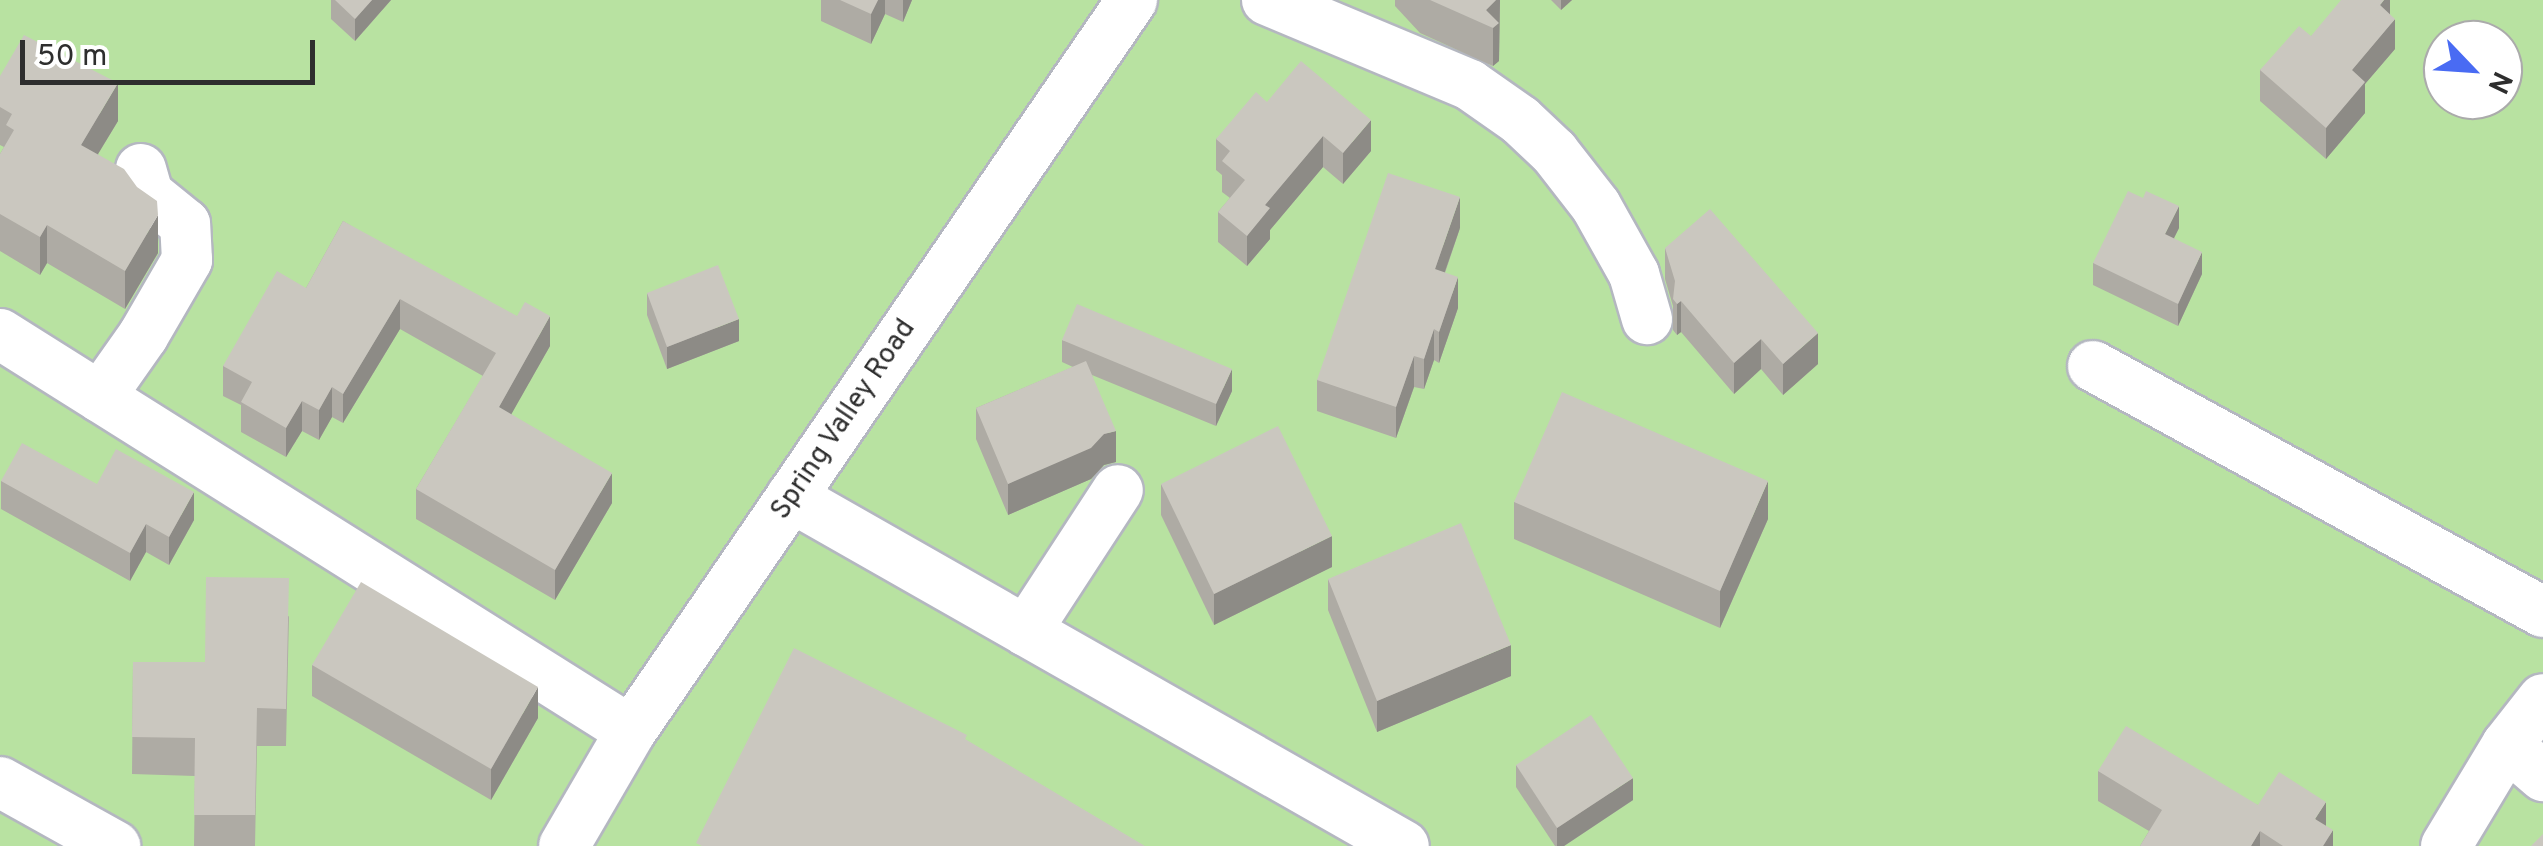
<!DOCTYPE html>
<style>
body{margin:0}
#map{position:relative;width:2543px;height:846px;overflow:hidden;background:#eee9e1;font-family:Overpass,sans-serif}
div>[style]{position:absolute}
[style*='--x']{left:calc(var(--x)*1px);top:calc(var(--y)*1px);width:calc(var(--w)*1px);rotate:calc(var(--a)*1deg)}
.green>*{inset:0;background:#b8e2a1}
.roads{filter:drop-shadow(2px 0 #b4b7c0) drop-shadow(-2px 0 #b4b7c0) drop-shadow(0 2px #b4b7c0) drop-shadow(0 -2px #b4b7c0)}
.minor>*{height:50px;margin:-25px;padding:0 25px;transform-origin:25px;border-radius:25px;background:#fff}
.wall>*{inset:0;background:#aeaba4}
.shaded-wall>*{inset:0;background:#8d8b86}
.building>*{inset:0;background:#cac7bf}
span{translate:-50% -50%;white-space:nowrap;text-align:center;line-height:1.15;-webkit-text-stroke:8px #fff;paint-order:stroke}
.street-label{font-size:28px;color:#2e2e2e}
.north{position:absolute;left:2423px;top:20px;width:100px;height:100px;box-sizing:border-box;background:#fff;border:2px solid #ababab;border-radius:50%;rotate:115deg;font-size:28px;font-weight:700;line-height:40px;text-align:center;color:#2e2e2e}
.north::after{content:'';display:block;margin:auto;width:35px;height:45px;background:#496bf3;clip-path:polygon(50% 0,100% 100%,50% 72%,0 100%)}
.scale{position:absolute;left:20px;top:40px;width:295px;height:45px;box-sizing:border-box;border:5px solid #2e2e2e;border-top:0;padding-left:12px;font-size:30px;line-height:35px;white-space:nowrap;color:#2e2e2e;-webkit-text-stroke:8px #fff;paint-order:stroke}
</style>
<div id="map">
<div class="green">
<div style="clip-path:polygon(evenodd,0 0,2543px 0,2543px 846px,0 846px,0 0,2443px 40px,2503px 40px,2503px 100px,2443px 100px,2443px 40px)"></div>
</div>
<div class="roads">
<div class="minor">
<div style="--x:1267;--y:0;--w:220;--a:22.7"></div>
<div style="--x:1470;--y:85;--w:61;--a:35"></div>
<div style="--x:1520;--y:120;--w:47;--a:43.3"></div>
<div style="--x:1554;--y:152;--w:68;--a:52.1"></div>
<div style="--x:1596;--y:206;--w:78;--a:60.8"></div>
<div style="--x:1634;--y:274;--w:47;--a:73.9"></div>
<div style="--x:0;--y:334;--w:745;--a:32.18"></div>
<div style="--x:2093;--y:366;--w:513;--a:28.66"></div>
<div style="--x:100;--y:397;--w:75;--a:-54.8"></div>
<div style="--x:143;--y:336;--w:88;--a:-59.9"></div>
<div style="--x:187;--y:260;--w:36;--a:-93"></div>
<div style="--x:185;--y:224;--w:48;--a:-141"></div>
<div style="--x:148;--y:194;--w:26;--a:-106"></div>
<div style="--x:791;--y:497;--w:705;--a:29.65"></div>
<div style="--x:1026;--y:631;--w:168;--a:-56.9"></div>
<div style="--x:2507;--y:745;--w:48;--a:40.7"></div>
<div style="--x:0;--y:782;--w:132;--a:29.1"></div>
<div style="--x:564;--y:846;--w:133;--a:-59.8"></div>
<div style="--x:631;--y:731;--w:886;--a:-55.57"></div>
<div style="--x:2446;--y:846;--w:118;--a:-58.9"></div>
<div style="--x:2507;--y:745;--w:58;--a:-52"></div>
</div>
</div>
<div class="wall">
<div style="clip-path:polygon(331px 0,391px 0,355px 41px,331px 19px)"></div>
<div style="clip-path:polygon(821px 0,912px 0,903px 22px,885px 14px,871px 44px,821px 21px)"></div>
<div style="clip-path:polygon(1395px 0,1500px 0,1499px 61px,1493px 66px,1420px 33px,1395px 6px)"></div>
<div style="clip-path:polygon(1551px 0,1572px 0,1561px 10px)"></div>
<div style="clip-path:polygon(2390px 0,2390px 14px,2395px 49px,2365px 84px,2365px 113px,2326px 159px,2260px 101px,2260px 70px,2311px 36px)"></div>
<div style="clip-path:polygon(0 76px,118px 121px,98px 154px,158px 253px,125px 309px,47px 263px,40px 275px,0 251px,0 154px,4px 147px,0 145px)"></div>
<div style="clip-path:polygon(1267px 102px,1371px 151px,1343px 184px,1323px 167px,1270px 230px,1270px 239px,1247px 266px,1218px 242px,1218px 212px,1230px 198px,1222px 192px,1222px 175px,1216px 170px,1216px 139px)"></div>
<div style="clip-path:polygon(343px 221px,550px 346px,511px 414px,612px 503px,555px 600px,416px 519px,416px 489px,483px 376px,400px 329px,343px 423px,332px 417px,319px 440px,302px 431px,286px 457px,241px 432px,241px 405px,223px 396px,223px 366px,306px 288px)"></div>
<div style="clip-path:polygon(1460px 228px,1445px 273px,1458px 308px,1439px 363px,1434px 360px,1424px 389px,1414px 387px,1396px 438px,1317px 411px,1317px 380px)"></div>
<div style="clip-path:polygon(2179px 228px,2174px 238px,2202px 274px,2178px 326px,2093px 285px,2093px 263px)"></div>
<div style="clip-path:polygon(1665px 248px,1818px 364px,1783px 395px,1761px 369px,1734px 394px,1681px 332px,1677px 335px,1673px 330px,1673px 306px,1665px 279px)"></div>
<div style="clip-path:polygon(647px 293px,739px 341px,667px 369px,647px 315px)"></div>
<div style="clip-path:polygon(1062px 340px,1232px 391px,1216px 426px,1092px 375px,1116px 462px,1104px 465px,1091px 479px,1008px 515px,976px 439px,976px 408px,1073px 367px,1062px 362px)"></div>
<div style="clip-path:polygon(1px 481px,97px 484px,194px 520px,169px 565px,146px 552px,130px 581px,1px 509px)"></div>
<div style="clip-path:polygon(1161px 484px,1332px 567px,1214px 625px,1161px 515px)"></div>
<div style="clip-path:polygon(1514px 502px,1768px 519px,1720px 628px,1514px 539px)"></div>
<div style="clip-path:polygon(1328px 579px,1511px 676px,1377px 732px,1328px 610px)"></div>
<div style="clip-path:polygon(289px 616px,286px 746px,257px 746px,255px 846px,194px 846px,195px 776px,132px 774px,133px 662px,205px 662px)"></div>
<div style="clip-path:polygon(312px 665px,538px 718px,491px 800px,312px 696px)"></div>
<div style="clip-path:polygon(1516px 765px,1633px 800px,1564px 846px,1555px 846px,1516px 787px)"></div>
<div style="clip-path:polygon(2098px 771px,2258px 805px,2326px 826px,2333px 846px,2140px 846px,2149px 831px,2098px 801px)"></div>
</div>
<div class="shaded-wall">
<div style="clip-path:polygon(372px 0,391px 0,355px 41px,355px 19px)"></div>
<div style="clip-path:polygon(878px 0,885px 0,885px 14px,871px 44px,871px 14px)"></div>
<div style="clip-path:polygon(903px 0,912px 0,903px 22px)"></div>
<div style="clip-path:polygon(1496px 0,1500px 0,1499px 61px,1493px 66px,1493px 28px,1486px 10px)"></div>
<div style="clip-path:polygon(1561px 0,1572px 0,1561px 10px)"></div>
<div style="clip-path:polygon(2384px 0,2390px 0,2390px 23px,2380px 5px)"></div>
<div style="clip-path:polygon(2395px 19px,2395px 49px,2365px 84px,2365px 113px,2326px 159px,2326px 128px,2352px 70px)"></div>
<div style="clip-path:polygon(118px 83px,118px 121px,81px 182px,81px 145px)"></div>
<div style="clip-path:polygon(1371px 120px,1371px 151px,1343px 184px,1343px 153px)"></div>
<div style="clip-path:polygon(1323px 136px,1323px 167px,1270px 230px,1270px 239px,1247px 266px,1247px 236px,1265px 205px)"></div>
<div style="clip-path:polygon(1460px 197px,1460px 228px,1435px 300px,1435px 269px)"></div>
<div style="clip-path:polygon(2179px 206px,2179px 228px,2165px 256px,2165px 234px)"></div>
<div style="clip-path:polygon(158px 215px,158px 253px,125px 309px,125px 271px)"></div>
<div style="clip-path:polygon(47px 225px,47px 263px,40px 275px,40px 237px)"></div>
<div style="clip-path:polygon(2202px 252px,2202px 274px,2178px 326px,2178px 304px)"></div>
<div style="clip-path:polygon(1458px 277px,1458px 308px,1439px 363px,1439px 332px)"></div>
<div style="clip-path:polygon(400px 299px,400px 329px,343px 423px,343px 394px)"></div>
<div style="clip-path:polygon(1681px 301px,1681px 332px,1677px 335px,1677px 304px)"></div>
<div style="clip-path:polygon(550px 316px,550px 346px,499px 436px,499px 407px)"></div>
<div style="clip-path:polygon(739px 319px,739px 341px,667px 369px,667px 347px)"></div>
<div style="clip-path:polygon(1434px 329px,1434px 360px,1424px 389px,1424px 359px)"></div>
<div style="clip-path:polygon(1818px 333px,1818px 364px,1783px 395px,1783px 364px)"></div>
<div style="clip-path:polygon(1761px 339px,1761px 369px,1734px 394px,1734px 363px)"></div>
<div style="clip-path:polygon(1414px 356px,1414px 387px,1396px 438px,1396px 407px)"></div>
<div style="clip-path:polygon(1232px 369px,1232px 391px,1216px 426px,1216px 404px)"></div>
<div style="clip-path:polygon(332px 387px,332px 417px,319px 440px,319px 410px)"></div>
<div style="clip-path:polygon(302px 401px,302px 431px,286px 457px,286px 428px)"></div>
<div style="clip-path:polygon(1116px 431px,1116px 462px,1104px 465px,1091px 479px,1008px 515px,1008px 484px,1104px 434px)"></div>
<div style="clip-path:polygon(612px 473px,612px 503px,555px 600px,555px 570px)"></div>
<div style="clip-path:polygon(1768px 481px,1768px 519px,1720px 628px,1720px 591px)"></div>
<div style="clip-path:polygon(194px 492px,194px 520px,169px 565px,169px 537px)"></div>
<div style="clip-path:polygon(146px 524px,146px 552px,130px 581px,130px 553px)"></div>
<div style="clip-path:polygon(1332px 536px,1332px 567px,1214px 625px,1214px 594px)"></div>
<div style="clip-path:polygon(1511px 645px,1511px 676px,1377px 732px,1377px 701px)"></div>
<div style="clip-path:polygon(538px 687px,538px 718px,491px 800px,491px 769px)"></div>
<div style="clip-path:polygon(1633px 778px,1633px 800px,1564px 846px,1557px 846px,1557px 828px)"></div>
<div style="clip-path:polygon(2326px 802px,2326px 831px,2315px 819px)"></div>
<div style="clip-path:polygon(2333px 830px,2333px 846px,2323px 846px)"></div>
<div style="clip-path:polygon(2260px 831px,2260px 846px,2251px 846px)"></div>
</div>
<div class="building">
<div style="clip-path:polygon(335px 0,372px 0,355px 19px)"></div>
<div style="clip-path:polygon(840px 0,878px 0,871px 14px)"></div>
<div style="clip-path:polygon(1430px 0,1496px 0,1486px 10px,1499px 23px,1493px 28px)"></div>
<div style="clip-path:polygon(2341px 0,2384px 0,2380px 5px,2395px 19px,2352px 70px,2365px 82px,2326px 128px,2260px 70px,2299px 26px,2311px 36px)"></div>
<div style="clip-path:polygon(24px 35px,118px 83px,81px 145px,124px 169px,137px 187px,157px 201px,158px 215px,125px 271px,47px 225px,40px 237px,0 214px,0 154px,14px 130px,6px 125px,12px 114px,0 107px,0 76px)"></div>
<div style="clip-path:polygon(1301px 61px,1371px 120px,1343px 153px,1323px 136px,1265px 205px,1270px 208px,1247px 236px,1218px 212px,1245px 180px,1222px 161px,1230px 151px,1216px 139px,1256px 92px,1267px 102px)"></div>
<div style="clip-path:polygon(1388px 173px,1460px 197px,1435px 269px,1458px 277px,1439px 332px,1434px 329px,1424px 359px,1414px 356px,1396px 407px,1317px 380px)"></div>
<div style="clip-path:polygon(2128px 191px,2143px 198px,2146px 191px,2179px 206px,2165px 234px,2202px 252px,2178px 304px,2093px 263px)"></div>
<div style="clip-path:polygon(1710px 209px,1818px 333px,1783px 364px,1761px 339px,1734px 363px,1681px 301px,1677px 304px,1673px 299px,1675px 281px,1665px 248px)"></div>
<div style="clip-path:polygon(343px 221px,517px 316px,525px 302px,550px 316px,499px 407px,612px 473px,555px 570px,416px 489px,496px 353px,400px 299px,343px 394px,332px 387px,319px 410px,302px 401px,286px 428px,241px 402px,252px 382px,223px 366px,277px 271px,306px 288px)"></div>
<div style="clip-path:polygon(718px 265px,739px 319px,667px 347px,647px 293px)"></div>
<div style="clip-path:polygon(1077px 304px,1232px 369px,1216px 404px,1062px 340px)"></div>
<div style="clip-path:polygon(1086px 361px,1116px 431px,1104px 434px,1091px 448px,1008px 484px,976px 408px)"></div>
<div style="clip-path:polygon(1562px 392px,1768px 481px,1720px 591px,1514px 502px)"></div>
<div style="clip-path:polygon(1278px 426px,1332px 536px,1214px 594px,1161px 484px)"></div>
<div style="clip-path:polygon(22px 443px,97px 484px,116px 449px,194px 492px,169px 537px,146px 524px,130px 553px,1px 481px)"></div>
<div style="clip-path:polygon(1461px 523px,1511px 645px,1377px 701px,1328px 579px)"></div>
<div style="clip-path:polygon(206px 577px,289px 578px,286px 709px,257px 708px,255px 815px,194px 815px,195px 738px,132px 737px,133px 662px,205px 662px)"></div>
<div style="clip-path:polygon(361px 582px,538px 687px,491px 769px,312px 665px)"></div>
<div style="clip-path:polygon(794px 648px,967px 735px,965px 739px,1145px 846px,702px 846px,696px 843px)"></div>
<div style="clip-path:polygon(1591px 715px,1633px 778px,1557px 828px,1516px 765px)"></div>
<div style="clip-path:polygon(2126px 726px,2258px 805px,2279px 772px,2326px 802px,2315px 819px,2333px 830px,2323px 846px,2283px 846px,2260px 831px,2251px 846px,2140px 846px,2162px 810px,2098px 771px)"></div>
<div style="clip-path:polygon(2543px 834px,2543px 846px,2531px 846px)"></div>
</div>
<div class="street-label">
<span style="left:844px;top:420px;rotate:-56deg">Spring Valley Road</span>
</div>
<div class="north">N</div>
<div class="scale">50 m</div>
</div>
